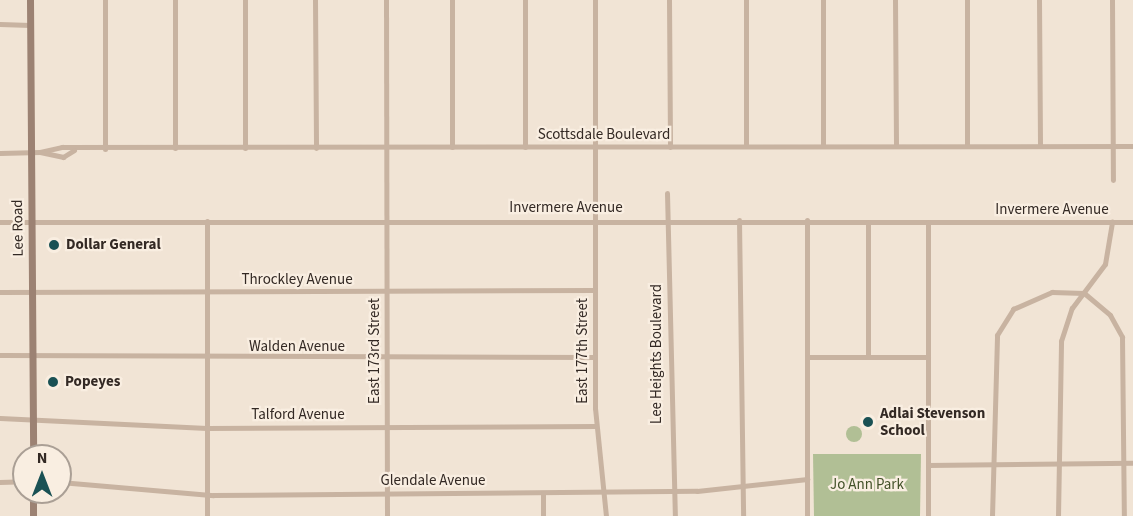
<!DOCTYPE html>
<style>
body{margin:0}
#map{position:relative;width:1133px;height:516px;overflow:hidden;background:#f1e4d5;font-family:"Source Sans 3",sans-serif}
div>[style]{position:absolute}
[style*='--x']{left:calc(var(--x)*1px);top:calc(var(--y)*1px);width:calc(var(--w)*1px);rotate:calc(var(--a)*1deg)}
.green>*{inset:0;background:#b1bf95}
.round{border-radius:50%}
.minor>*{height:5px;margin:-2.5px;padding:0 2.5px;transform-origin:2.5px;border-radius:2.5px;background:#c8b3a1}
.secondary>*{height:7px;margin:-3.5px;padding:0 3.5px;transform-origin:3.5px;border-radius:3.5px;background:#9c8273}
.dots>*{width:16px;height:16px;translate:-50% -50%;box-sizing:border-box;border:3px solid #f9eee1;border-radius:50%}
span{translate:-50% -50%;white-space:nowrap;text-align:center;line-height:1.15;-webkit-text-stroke:4.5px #f9eee1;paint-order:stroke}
.street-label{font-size:15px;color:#332924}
.poi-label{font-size:15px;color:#332924;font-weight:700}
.left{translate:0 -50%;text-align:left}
.park-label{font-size:15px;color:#425128}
.north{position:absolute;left:12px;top:444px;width:60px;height:60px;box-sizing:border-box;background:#f9eee1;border:2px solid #aa9f95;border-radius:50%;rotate:0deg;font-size:16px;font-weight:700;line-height:24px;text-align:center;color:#332924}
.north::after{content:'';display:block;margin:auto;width:21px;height:27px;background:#1a5154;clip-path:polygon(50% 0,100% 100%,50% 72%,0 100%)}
</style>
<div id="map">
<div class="green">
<div class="round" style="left:846px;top:426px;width:16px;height:16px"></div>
<div style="clip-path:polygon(813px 454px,921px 454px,920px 516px,814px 516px)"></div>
</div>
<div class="minor">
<div style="--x:105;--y:0;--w:149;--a:90"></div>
<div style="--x:175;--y:0;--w:148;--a:90"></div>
<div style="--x:245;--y:0;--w:148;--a:90"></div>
<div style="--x:315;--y:0;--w:148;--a:89.6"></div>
<div style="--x:386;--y:0;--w:516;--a:89.89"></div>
<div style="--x:452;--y:0;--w:147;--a:90"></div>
<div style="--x:525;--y:0;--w:147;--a:90"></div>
<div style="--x:595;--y:0;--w:408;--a:90"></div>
<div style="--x:595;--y:408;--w:109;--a:84.2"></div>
<div style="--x:669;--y:0;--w:147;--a:89.6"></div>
<div style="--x:746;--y:0;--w:146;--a:90"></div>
<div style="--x:823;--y:0;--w:146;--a:90"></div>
<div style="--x:895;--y:0;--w:146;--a:89.6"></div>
<div style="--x:967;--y:0;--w:146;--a:90"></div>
<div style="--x:1039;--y:0;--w:146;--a:89.6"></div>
<div style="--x:1112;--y:0;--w:180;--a:89.7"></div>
<div style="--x:0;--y:24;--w:30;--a:2"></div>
<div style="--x:40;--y:152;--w:23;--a:-13"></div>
<div style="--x:62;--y:147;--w:1071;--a:-0.05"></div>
<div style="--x:0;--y:153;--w:40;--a:-1.4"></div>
<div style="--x:40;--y:152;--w:24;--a:12"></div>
<div style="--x:63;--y:157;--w:13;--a:-32"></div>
<div style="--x:667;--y:193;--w:323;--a:88.6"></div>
<div style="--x:739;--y:220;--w:296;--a:89.2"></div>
<div style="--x:807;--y:220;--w:296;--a:90"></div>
<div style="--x:207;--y:221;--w:295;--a:90"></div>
<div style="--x:0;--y:222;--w:1133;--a:0"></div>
<div style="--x:868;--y:222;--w:135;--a:90"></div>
<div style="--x:928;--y:222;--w:294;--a:90"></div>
<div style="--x:0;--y:292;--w:595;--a:-0.19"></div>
<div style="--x:0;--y:355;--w:595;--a:0.19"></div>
<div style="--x:808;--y:357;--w:120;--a:0"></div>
<div style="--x:0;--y:418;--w:207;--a:2.8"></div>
<div style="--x:207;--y:428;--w:389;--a:-0.3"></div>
<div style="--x:928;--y:465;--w:205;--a:-0.6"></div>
<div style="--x:0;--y:482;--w:24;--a:-2"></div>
<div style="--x:60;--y:482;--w:154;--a:4.9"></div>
<div style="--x:213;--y:495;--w:484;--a:-0.5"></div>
<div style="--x:697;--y:491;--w:111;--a:-6.2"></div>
<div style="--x:543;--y:493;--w:23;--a:90"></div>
<div style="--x:992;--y:516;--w:181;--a:-88.4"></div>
<div style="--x:997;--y:335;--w:31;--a:-58"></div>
<div style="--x:1013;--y:309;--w:43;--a:-23.6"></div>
<div style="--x:1052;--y:292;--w:32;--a:2"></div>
<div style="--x:1084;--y:293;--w:34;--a:40"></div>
<div style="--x:1110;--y:315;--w:25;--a:61"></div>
<div style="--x:1122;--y:337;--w:179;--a:89.4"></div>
<div style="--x:1058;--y:516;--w:175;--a:-89"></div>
<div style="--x:1061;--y:341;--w:35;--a:-72"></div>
<div style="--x:1072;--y:308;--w:55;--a:-53.1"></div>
<div style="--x:1105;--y:264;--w:43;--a:-80.5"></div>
</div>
<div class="secondary">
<div style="--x:30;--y:0;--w:456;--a:89.6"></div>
<div style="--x:33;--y:492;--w:24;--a:90"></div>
</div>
<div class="dots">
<div style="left:54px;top:245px;background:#1a5154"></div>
<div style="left:53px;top:382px;background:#1a5154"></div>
<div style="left:868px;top:422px;background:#1a5154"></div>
</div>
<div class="street-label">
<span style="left:604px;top:135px">Scottsdale Boulevard</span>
<span style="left:566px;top:208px">Invermere Avenue</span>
<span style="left:1052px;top:210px">Invermere Avenue</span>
<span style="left:18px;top:228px;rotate:-91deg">Lee Road</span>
<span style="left:297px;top:280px">Throckley Avenue</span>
<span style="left:297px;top:347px">Walden Avenue</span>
<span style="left:375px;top:351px;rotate:-90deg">East 173rd Street</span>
<span style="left:583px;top:351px;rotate:-90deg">East 177th Street</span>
<span style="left:657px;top:354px;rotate:-90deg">Lee Heights Boulevard</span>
<span style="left:298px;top:415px">Talford Avenue</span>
<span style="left:433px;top:481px">Glendale Avenue</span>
</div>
<div class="poi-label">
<span class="left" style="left:66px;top:245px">Dollar General</span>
<span class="left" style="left:65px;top:382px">Popeyes</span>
<span class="left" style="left:880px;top:422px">Adlai Stevenson<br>School</span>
</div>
<div class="park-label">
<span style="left:867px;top:485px">Jo Ann Park</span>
</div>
<div class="north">N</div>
</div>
